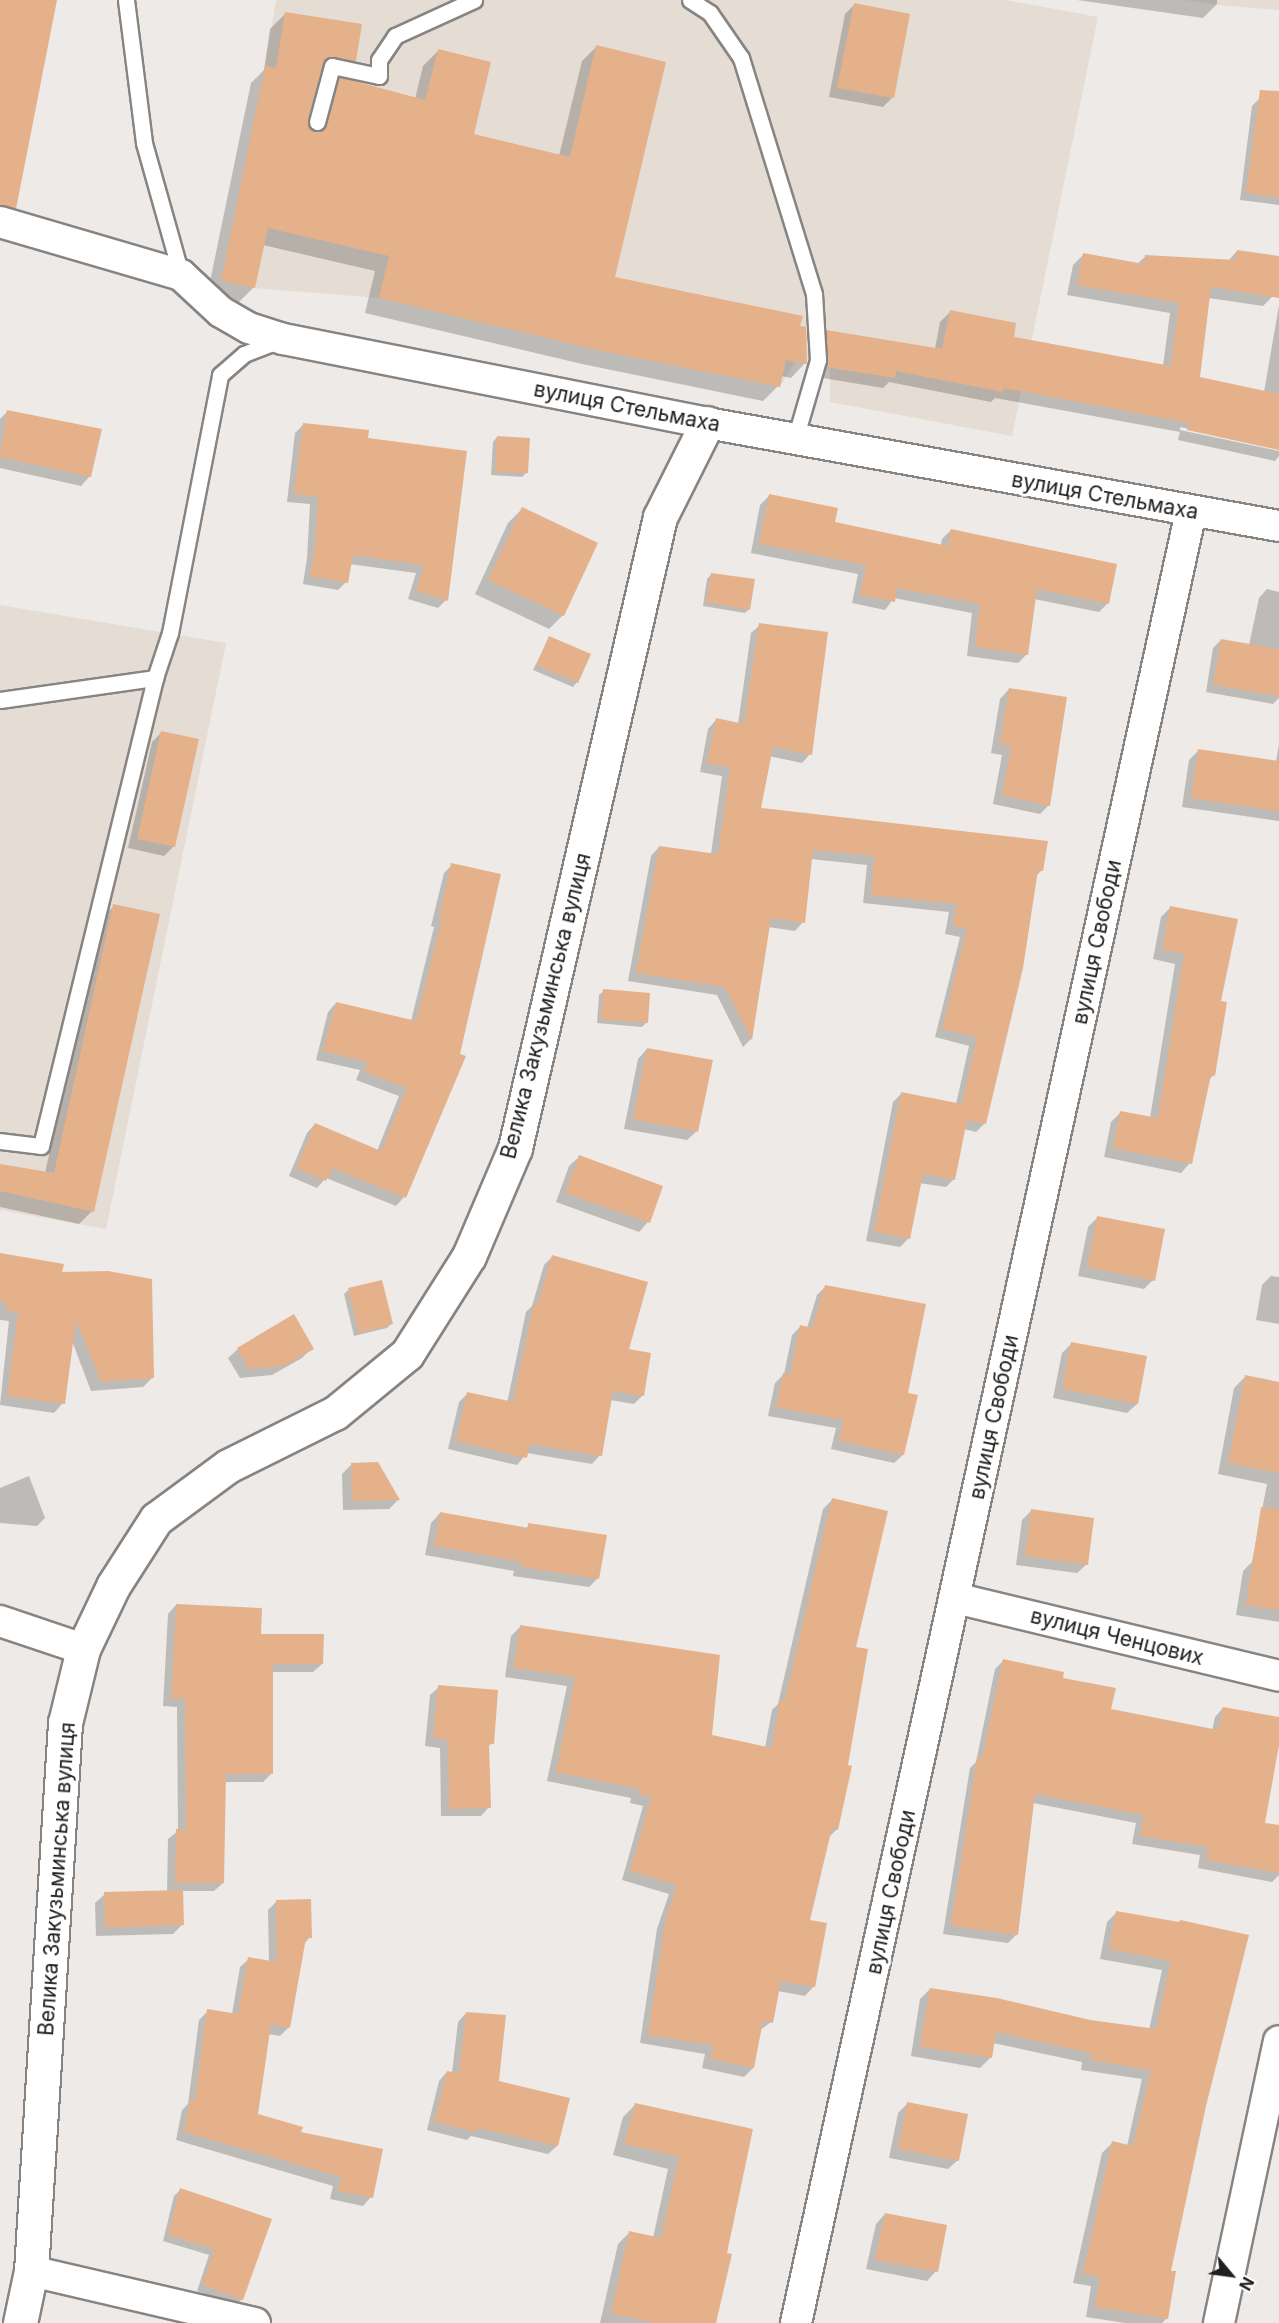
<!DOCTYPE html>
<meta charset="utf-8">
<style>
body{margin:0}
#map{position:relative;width:1279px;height:2323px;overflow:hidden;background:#edeae7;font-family:Inter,sans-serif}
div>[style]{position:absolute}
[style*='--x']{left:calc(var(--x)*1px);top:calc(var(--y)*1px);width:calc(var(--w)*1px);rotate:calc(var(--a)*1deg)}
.built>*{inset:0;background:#e5dcd4}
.shadow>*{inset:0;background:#0003}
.building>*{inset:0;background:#e5b18a}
.roads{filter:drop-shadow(2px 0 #878482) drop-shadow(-2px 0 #878482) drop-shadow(0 2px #878482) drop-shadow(0 -2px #878482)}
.service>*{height:15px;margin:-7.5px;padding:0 7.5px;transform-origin:7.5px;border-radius:7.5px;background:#fff}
.minor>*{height:30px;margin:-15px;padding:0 15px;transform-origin:15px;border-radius:15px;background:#fff}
.tertiary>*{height:33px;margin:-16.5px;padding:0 16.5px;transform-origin:16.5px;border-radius:16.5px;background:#fff}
span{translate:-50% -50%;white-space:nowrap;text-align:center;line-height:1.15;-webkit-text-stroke:6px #fff;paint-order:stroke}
.street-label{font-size:21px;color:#21201f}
.north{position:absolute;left:1201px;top:2245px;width:60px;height:60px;-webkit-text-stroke:4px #fff;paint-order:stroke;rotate:119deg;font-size:16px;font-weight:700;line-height:24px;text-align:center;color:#21201f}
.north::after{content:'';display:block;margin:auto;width:21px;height:27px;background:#21201f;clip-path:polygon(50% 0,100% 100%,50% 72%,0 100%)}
</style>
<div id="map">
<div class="built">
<div style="clip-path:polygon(276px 0,1005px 0,1098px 17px,1012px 436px,830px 402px,830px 363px,798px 357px,780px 387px,597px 350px,379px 298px,255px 288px,221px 281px,265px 66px)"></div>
<div style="clip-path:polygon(1185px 0,1279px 0,1279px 10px,1218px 5px)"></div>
<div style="clip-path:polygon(0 605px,226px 643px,106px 1229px,0 1210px)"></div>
</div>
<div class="shadow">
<div style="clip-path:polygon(1077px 0,1217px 0,1217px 4px,1203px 18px)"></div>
<div style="clip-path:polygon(854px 5px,892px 98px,883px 107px,829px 97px,845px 14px)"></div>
<div style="clip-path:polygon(285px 14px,355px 61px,340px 75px,319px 72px,306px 120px,308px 129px,314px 133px,325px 94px,339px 79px,415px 99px,423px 66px,438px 51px,472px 135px,559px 156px,582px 61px,597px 46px,613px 278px,799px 327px,805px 363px,791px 378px,781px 376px,778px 386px,763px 401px,582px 364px,365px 313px,375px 271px,263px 245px,254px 287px,239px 302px,207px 296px,251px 83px,264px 70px,270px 29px)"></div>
<div style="clip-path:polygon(1259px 99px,1279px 102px,1279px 205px,1240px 200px,1252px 106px)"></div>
<div style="clip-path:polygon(1237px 251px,1279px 258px,1273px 296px,1263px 306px,1209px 298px,1198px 378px,1264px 392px,1279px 305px,1279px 448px,1180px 427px,1180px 430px,1279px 451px,1279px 456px,1275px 461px,1178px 440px,1180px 432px,995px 398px,991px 402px,889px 382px,883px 388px,817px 377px,816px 342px,826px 332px,935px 349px,940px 322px,950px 312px,1012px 338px,1163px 366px,1170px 313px,1067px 295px,1073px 265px,1083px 255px,1137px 264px,1146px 256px,1228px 261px)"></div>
<div style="clip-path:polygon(8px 411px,90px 476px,81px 486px,0 468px,0 419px)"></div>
<div style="clip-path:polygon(303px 425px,366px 439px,446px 600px,438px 608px,408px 599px,416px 573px,349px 564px,346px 582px,338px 590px,303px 584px,307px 558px,310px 504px,287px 502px,295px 433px)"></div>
<div style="clip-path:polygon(497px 437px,527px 472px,522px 477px,491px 475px,493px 442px)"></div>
<div style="clip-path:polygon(769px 496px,833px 523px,941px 546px,942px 539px,951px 530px,1108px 603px,1099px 612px,1034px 599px,1027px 654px,1018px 663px,967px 656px,972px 613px,894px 598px,885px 610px,852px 603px,858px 574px,751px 553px,760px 505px)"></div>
<div style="clip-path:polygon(522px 509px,563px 615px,549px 629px,475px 594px,508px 523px)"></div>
<div style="clip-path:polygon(712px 574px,749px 609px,745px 613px,703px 606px,707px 579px)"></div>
<div style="clip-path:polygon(1267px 589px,1279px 592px,1279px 698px,1273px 704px,1206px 692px,1213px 648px,1221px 640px,1249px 645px,1259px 598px)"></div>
<div style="clip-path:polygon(760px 625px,810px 754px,802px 763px,769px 756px,759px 810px,1042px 870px,1036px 876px,985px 1123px,976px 1132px,964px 1129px,954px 1179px,946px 1187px,919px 1183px,908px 1239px,900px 1247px,866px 1241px,893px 1102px,902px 1093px,956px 1104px,969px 1046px,935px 1037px,960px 937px,945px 934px,949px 912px,863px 903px,867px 865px,811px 859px,803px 922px,795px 931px,768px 927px,751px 1039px,743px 1047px,717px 995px,628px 981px,651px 856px,659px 847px,711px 854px,722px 776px,700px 772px,708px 729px,716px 720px,738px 724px,751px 633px)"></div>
<div style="clip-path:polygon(549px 638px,577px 682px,573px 687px,533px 670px)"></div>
<div style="clip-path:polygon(1009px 689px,1049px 805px,1040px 814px,993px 804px,1002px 755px,991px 753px,1000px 699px)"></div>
<div style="clip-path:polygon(161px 733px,174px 846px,164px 856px,128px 848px,152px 742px)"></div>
<div style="clip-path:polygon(1279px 744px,1279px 821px,1182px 807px,1189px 760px,1198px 751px,1276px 762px)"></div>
<div style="clip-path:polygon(452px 865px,459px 1055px,464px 1057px,404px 1197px,396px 1206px,326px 1178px,317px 1188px,289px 1176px,307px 1133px,315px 1124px,377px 1151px,399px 1096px,356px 1080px,360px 1070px,316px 1060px,328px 1012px,336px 1003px,411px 1021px,434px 927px,431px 926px,444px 873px)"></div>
<div style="clip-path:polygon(114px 906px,92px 1211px,79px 1224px,0 1207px,0 1166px,45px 1173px,101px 919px)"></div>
<div style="clip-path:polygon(1170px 908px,1219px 1003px,1214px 1075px,1208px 1080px,1190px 1163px,1181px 1173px,1104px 1157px,1111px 1122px,1121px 1112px,1150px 1118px,1175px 964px,1153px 959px,1161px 917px)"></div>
<div style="clip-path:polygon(604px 991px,647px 1022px,642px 1027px,597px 1023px,599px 995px)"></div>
<div style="clip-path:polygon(647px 1049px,697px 1131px,687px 1140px,624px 1129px,638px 1059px)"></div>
<div style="clip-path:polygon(579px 1157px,648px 1222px,639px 1232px,556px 1202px,569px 1166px)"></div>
<div style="clip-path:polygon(1097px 1218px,1153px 1280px,1144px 1289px,1078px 1276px,1088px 1227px)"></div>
<div style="clip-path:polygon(553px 1256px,627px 1350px,650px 1355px,642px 1396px,634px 1404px,610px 1400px,600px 1455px,592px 1464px,527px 1453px,517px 1465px,448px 1449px,459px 1402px,468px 1393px,507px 1403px,526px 1312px,532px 1306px,544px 1265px)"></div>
<div style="clip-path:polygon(60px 1274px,153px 1377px,143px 1387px,91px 1391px,72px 1341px,63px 1403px,54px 1413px,0 1405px,9px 1321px,0 1320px,0 1296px)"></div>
<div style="clip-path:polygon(1271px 1276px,1279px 1277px,1279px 1324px,1256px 1320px,1262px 1285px)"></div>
<div style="clip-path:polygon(826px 1286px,907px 1394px,903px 1455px,894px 1463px,831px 1449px,836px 1428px,768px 1416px,775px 1383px,784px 1374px,792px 1335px,800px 1327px,807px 1328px,817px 1295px)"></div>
<div style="clip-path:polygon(348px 1290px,391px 1324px,387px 1328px,354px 1336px,344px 1294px)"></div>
<div style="clip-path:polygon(1072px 1343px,1137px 1404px,1127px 1413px,1053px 1398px,1062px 1353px)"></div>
<div style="clip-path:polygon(312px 1348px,302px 1358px,272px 1375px,240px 1378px,228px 1358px,238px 1349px)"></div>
<div style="clip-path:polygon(1245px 1377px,1279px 1384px,1279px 1622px,1236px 1615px,1243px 1571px,1252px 1562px,1267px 1484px,1218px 1474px,1234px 1388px)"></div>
<div style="clip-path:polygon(352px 1464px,377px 1464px,398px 1500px,389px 1509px,343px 1510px,342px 1474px)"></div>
<div style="clip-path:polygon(29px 1476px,45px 1518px,37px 1526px,0 1523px,0 1488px)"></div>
<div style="clip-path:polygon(832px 1500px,855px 1648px,837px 1829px,828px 1838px,808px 1921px,814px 1986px,805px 1996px,778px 1991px,771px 2022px,759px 2031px,753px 2068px,744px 2077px,702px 2068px,705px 2054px,640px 2043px,657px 1929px,669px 1894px,622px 1880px,643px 1806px,630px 1803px,631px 1798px,547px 1781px,567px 1686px,505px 1677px,511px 1636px,520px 1627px,711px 1736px,765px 1748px,772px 1710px,778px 1704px,823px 1509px)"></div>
<div style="clip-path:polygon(1031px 1511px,1087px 1564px,1077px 1573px,1016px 1565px,1022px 1520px)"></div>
<div style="clip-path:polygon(440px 1513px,525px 1529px,529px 1525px,598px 1578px,589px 1587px,513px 1576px,514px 1571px,425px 1555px,431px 1523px)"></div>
<div style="clip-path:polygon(176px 1605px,260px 1635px,322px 1664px,313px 1672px,271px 1672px,272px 1773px,263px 1782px,225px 1782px,223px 1883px,214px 1891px,181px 1891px,182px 1925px,173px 1934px,96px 1936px,95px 1903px,105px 1894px,167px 1892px,168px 1839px,178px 1831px,177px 1707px,163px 1706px,168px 1614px)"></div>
<div style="clip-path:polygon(1003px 1661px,1061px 1679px,1110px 1710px,1212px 1731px,1215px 1717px,1223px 1708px,1279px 1718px,1279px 1736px,1264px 1824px,1279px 1827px,1279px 1875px,1272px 1882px,1198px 1868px,1200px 1855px,1132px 1844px,1136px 1823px,1033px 1803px,1016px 1935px,1008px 1943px,943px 1934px,970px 1768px,976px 1762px,995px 1669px)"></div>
<div style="clip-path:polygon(439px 1687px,492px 1743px,487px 1748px,489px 1807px,481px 1816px,441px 1816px,440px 1748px,425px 1746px,430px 1695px)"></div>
<div style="clip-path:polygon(277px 1901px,310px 1937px,303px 1945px,289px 2027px,280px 2036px,268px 2034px,257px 2115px,299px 2133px,371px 2197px,363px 2206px,330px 2199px,333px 2186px,176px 2140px,182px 2110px,188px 2104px,199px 2020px,208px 2011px,232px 2014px,240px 1967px,249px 1959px,269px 1962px,268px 1910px)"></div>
<div style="clip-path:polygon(1117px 1912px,1178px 1924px,1204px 2105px,1169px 2272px,1167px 2318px,1162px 2323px,1125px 2323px,1086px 2317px,1091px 2286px,1073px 2283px,1102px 2153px,1112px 2143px,1127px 2146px,1142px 2079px,1081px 2070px,1082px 2062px,993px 2043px,990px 2058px,980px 2068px,911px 2056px,920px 1999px,930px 1989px,1090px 2021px,1149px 2030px,1162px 1970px,1100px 1959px,1107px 1922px)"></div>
<div style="clip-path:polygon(466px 2013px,498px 2082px,557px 2146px,548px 2154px,471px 2136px,467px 2140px,427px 2130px,439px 2081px,447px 2072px,452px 2073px,458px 2022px)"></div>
<div style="clip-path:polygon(907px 2104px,958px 2160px,948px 2169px,889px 2158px,898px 2113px)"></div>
<div style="clip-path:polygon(635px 2105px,751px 2130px,725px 2254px,715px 2323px,600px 2323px,618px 2244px,630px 2232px,653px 2238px,668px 2169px,613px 2155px,623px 2117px)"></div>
<div style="clip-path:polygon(181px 2189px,242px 2299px,236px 2305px,197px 2291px,209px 2255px,163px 2241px,174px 2196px)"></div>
<div style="clip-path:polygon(885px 2214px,936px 2271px,927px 2281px,866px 2269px,876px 2224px)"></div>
</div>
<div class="building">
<div style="clip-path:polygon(0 0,57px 0,16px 209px,0 205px)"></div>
<div style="clip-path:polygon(854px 3px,910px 14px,894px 98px,837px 88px)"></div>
<div style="clip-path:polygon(285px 12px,362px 24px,356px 61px,330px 57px,323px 63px,308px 120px,310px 128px,315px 131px,323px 129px,326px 125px,339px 77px,425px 100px,438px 49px,491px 62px,474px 134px,570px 157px,596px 45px,666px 62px,615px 277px,803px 316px,800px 326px,806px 327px,807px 364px,786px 360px,780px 387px,597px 350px,379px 298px,389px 256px,268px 228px,255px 288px,221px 281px,265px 66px,276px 68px)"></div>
<div style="clip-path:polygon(1260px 90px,1279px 91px,1279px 197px,1246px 193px)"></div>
<div style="clip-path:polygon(1237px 250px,1279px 256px,1279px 298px,1211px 287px,1200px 377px,1279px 394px,1279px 450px,1187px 430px,1189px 423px,1004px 388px,1003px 392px,896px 371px,895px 378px,826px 367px,826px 330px,942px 349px,950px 310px,1016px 323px,1014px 337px,1171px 366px,1179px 303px,1077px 285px,1083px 253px,1144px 264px,1145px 255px,1235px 260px)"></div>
<div style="clip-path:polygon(7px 410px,102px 429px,91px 477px,0 457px)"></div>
<div style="clip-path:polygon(303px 423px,369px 430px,368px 438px,467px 451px,448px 601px,416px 591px,424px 565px,353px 555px,348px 583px,310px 576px,315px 548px,318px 497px,294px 494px)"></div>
<div style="clip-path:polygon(497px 436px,530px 438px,528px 473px,495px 472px)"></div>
<div style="clip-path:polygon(769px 494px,838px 508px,835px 522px,948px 546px,951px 529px,1117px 564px,1109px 604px,1037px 589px,1028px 655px,975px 647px,980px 604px,897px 588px,895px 602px,860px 595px,866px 565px,759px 544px)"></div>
<div style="clip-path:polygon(522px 507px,598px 543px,564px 616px,488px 580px)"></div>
<div style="clip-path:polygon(711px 573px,755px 579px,750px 610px,706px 602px)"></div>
<div style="clip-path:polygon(759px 623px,828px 632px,812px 755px,773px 747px,761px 808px,1048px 841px,1043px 871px,1038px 870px,1023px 968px,986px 1124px,967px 1120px,955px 1180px,923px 1174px,910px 1239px,874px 1232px,901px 1092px,962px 1104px,977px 1037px,942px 1029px,967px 928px,953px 926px,956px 904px,871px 895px,874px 856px,813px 850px,805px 923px,771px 918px,752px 1040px,725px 987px,636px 973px,659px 846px,718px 854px,730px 768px,707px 763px,716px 718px,744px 724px)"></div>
<div style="clip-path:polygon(549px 636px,591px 654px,578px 683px,536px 665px)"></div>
<div style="clip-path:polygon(1221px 639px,1279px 649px,1279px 696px,1213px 685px)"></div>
<div style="clip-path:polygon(1009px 688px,1067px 697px,1050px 806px,1002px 795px,1011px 746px,1000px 744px)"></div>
<div style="clip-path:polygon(161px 731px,199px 739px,175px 847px,137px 839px)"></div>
<div style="clip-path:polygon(1198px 749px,1279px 761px,1279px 811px,1191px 798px)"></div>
<div style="clip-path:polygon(451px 863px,501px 874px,460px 1054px,466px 1056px,406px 1198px,332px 1168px,326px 1181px,296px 1168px,315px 1123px,381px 1151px,407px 1088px,364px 1072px,368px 1062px,323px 1051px,336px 1002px,416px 1021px,442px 918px,439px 918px)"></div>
<div style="clip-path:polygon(113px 904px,160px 914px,94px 1212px,0 1191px,0 1164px,54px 1173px)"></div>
<div style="clip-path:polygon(1170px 906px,1238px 919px,1221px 1001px,1227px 1002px,1215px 1076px,1211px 1075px,1192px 1164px,1113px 1148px,1120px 1111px,1158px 1118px,1184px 954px,1162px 950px)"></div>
<div style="clip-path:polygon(603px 989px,650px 993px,648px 1023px,601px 1019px)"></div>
<div style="clip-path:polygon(647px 1048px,713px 1060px,698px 1132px,633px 1119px)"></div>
<div style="clip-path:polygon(579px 1155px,663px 1186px,650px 1223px,565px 1193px)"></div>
<div style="clip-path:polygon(1097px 1216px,1165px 1229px,1155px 1281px,1087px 1267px)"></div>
<div style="clip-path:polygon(0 1253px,64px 1264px,62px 1272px,108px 1271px,152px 1279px,154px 1378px,101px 1382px,76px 1320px,65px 1404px,7px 1396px,18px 1312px,5px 1310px,6px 1302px,0 1301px)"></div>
<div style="clip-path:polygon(552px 1255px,648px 1282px,629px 1349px,651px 1353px,644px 1396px,613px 1391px,602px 1456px,530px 1444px,527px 1458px,456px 1441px,467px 1392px,513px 1402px,534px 1302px,538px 1303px)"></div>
<div style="clip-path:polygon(382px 1280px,393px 1324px,359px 1333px,348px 1288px)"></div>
<div style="clip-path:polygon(825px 1285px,926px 1304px,908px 1393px,918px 1395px,904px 1455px,839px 1441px,844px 1420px,776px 1407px,783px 1373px,790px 1374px,800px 1325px,812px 1328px)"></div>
<div style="clip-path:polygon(294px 1314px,314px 1349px,283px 1366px,249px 1369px,237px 1348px)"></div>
<div style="clip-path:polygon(1071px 1342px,1147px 1356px,1138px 1404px,1062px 1389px)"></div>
<div style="clip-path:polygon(1245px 1375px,1279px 1382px,1279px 1473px,1228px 1463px)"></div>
<div style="clip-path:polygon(378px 1462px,400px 1500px,352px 1501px,351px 1463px)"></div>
<div style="clip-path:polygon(832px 1498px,888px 1511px,856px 1647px,868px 1649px,848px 1765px,852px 1766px,838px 1830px,832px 1828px,810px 1920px,827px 1923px,815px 1987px,781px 1981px,773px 2023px,763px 2021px,754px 2068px,710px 2059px,713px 2045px,648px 2035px,666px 1918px,677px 1885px,630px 1871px,651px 1797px,638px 1794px,639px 1789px,556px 1772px,575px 1677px,514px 1668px,520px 1625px,720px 1655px,712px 1735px,772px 1748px,780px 1700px,785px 1700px)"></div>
<div style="clip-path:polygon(1261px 1507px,1279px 1509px,1279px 1610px,1246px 1605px)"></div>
<div style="clip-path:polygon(1031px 1509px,1094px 1518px,1088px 1565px,1025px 1556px)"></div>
<div style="clip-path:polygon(440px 1512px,528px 1528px,528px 1523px,607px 1535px,599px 1579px,521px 1567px,522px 1562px,434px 1546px)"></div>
<div style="clip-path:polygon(176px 1604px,262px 1608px,261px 1634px,324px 1634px,323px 1664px,273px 1664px,273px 1774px,226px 1774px,224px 1883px,175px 1883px,176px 1829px,186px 1829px,185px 1699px,171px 1698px)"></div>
<div style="clip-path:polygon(1003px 1659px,1064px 1672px,1063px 1678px,1116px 1688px,1111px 1709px,1218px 1730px,1223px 1707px,1279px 1717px,1279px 1745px,1265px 1823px,1279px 1825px,1279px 1873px,1206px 1860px,1208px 1847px,1140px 1836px,1144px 1815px,1035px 1794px,1018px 1935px,951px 1926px,977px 1758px,982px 1759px)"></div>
<div style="clip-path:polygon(438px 1685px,498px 1690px,494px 1744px,489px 1744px,491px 1808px,449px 1809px,448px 1740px,433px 1738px)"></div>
<div style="clip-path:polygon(183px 1890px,184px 1925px,105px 1928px,104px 1892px)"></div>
<div style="clip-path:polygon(311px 1899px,312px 1938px,306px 1938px,290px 2028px,271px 2024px,258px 2114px,303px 2127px,301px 2132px,383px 2149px,373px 2198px,338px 2191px,341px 2177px,184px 2132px,190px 2100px,195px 2101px,207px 2009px,238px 2014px,248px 1957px,277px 1962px,276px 1900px)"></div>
<div style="clip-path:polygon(1116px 1911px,1179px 1922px,1180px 1920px,1249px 1935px,1206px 2106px,1171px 2271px,1176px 2271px,1168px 2319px,1095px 2307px,1100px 2277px,1083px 2273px,1112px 2141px,1133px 2146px,1151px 2070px,1090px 2060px,1091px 2053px,996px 2032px,992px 2058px,920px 2047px,930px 1988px,997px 1998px,1090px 2020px,1156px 2029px,1171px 1961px,1109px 1949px)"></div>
<div style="clip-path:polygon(466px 2012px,506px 2015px,499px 2081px,570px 2098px,558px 2146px,478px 2128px,477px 2132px,434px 2122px,447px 2071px,459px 2073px)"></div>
<div style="clip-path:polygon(907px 2102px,968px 2114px,959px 2161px,898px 2149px)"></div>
<div style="clip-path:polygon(635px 2103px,753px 2129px,727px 2253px,732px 2254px,716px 2323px,655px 2323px,611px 2313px,629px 2231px,661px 2238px,679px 2157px,624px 2144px)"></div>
<div style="clip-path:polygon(180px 2188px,272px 2219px,243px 2300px,202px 2285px,214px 2249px,168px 2235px)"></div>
<div style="clip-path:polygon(885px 2213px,947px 2225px,938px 2272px,875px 2260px)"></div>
</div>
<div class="roads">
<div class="service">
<div style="--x:126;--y:0;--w:144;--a:82.8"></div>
<div style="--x:144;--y:143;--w:137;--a:74.3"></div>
<div style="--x:690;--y:0;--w:24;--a:33"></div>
<div style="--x:710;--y:13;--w:55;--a:55.4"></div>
<div style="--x:741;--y:58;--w:247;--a:72.8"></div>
<div style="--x:814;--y:294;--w:66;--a:86.5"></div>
<div style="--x:818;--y:360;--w:82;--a:106.2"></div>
<div style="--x:317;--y:122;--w:58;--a:-75"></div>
<div style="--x:332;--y:66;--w:48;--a:12"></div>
<div style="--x:379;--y:76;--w:16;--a:-90"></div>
<div style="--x:379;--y:60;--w:29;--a:-56"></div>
<div style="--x:395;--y:36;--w:87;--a:-24.5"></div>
<div style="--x:0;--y:700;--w:157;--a:-8.1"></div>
<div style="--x:155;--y:678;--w:47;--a:-71.6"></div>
<div style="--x:170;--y:633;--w:263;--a:-79"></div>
<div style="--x:220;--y:375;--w:32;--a:-41"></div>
<div style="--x:244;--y:354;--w:36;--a:-21"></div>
<div style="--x:0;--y:1141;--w:41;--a:7"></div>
<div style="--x:41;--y:1146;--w:482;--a:-76.3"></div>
</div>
<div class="minor">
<div style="--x:0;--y:222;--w:189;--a:16.3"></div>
<div style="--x:181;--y:275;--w:54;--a:42.8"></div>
<div style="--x:221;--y:312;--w:32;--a:30"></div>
<div style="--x:249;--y:328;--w:36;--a:18"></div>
<div style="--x:283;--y:339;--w:432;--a:11.2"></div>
<div style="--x:707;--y:423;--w:581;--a:10.21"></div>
<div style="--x:955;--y:1598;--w:333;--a:13.5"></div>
<div style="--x:0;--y:1621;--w:88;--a:18.6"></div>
<div style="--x:31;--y:2271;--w:230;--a:13.1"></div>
<div style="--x:796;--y:2323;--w:1855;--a:-77.7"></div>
<div style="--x:1219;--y:2323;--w:288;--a:-78"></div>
</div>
<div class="tertiary">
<div style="--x:20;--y:2323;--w:53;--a:-78.1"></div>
<div style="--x:31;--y:2271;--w:549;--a:-86.45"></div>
<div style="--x:65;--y:1723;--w:76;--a:-76.3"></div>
<div style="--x:83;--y:1649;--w:70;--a:-64.5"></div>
<div style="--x:113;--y:1586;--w:80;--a:-57.3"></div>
<div style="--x:156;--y:1519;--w:89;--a:-36.4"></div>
<div style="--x:228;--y:1466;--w:119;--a:-26.4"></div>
<div style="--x:335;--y:1413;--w:93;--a:-39.3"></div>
<div style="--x:407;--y:1354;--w:116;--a:-57.7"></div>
<div style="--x:469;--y:1256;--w:117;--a:-66.9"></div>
<div style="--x:515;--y:1148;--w:647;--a:-77.06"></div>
<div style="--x:660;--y:517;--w:105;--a:-63.4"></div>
</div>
</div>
<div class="street-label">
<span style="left:627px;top:407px;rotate:11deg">вулиця Стельмаха</span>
<span style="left:1105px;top:496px;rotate:10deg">вулиця Стельмаха</span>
<span style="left:1097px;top:942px;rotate:-78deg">вулиця Свободи</span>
<span style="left:546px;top:1006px;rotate:-76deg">Велика Закузьминська вулиця</span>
<span style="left:994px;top:1417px;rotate:-78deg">вулиця Свободи</span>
<span style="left:1117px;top:1637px;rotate:14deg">вулиця Ченцових</span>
<span style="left:57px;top:1879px;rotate:-86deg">Велика Закузьминська вулиця</span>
<span style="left:891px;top:1892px;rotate:-78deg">вулиця Свободи</span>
</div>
<div class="north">N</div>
</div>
